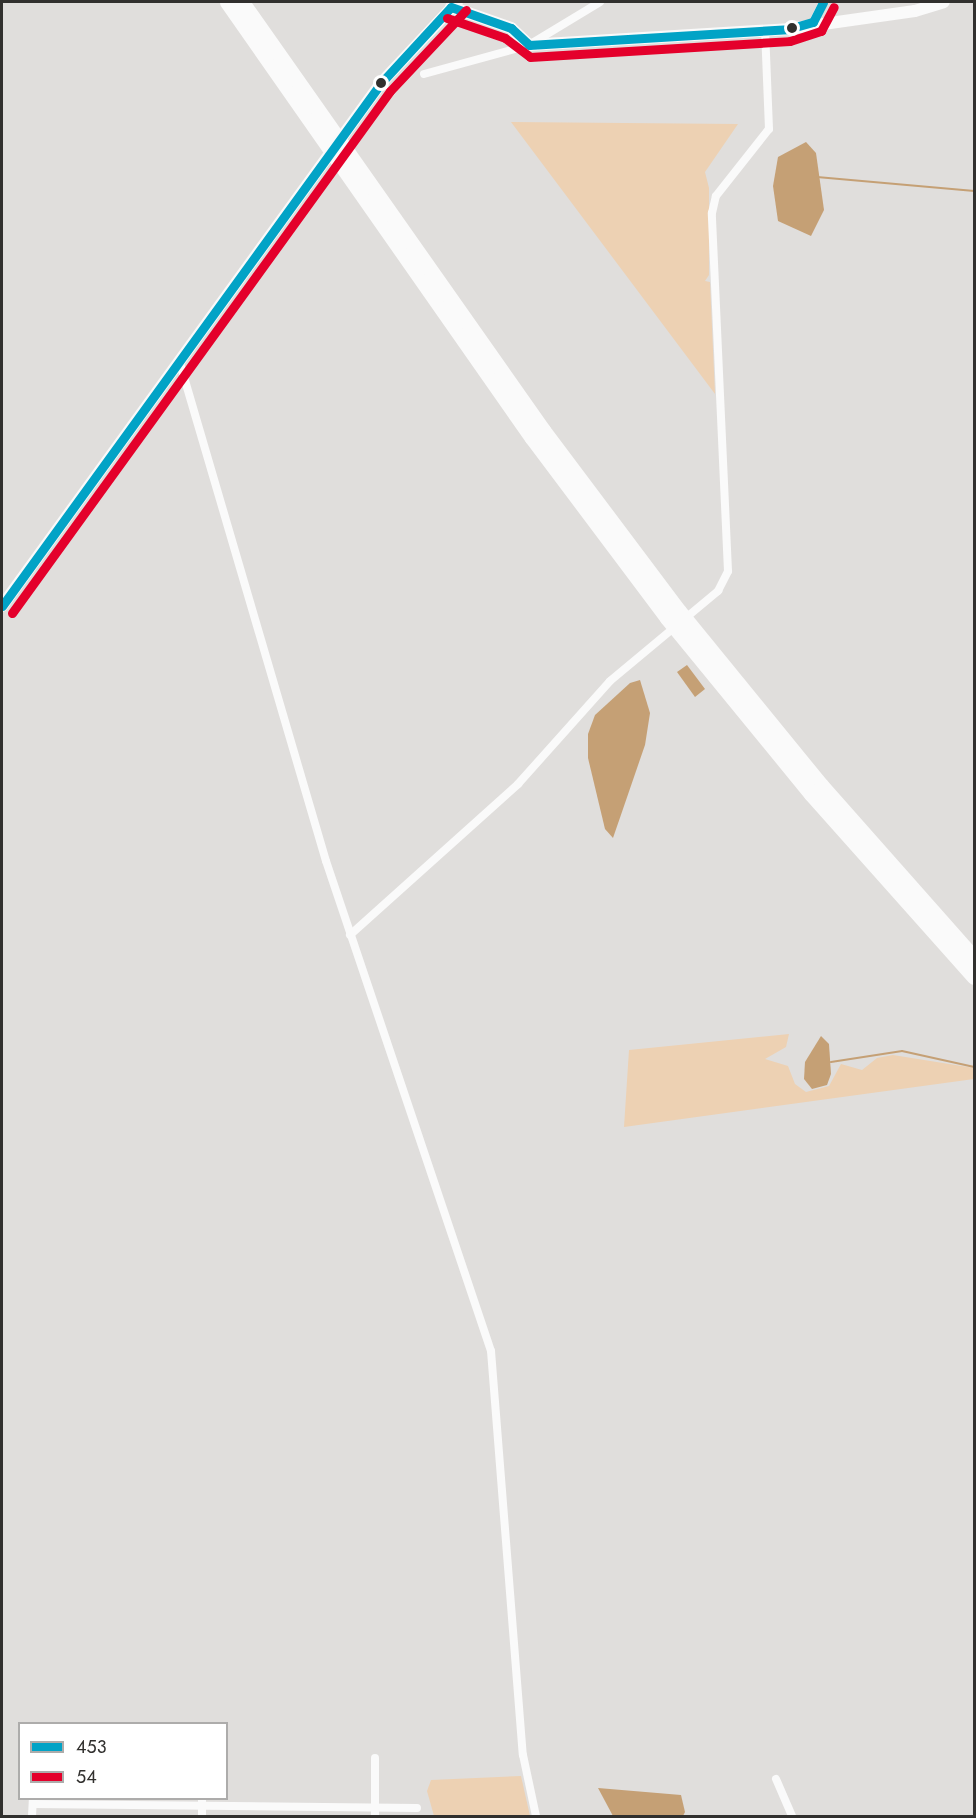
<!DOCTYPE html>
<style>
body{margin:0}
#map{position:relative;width:976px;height:1818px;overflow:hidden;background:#e0dedc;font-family:Jost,sans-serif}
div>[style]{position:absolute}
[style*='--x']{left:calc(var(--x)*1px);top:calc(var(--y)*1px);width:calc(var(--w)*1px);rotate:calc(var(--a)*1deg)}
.green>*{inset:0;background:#edd1b3}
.water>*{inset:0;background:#c5a075}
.stream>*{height:2px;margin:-1px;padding:0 1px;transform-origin:1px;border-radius:1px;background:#c5a075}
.street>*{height:8px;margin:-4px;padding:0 4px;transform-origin:4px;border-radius:4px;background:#fafafa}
.secondary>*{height:12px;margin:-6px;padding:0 6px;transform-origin:6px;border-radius:6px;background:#fafafa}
.highway>*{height:15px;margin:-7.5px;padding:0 7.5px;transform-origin:7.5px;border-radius:7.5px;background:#fafafa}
.bus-1>*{height:9px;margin:-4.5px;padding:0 4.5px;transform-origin:4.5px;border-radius:4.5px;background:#02a3c6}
.bus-2>*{height:9px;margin:-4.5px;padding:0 4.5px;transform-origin:4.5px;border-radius:4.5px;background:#e4002b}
.dots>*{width:16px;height:16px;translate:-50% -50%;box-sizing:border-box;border:3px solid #fff;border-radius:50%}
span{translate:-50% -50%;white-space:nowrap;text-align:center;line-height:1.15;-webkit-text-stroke:4.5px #fff;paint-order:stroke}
.frame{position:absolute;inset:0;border:3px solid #31302e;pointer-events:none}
.legend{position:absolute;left:18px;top:1722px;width:210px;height:78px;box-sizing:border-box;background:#fff;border:2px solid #adacab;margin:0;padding:8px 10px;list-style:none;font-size:18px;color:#31302e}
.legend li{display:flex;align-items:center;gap:12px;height:30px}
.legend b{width:30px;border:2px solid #adacab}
</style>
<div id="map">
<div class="green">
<div style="clip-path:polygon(511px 122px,738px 124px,705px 172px,709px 188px,709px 275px,705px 281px,710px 282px,715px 394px)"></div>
<div style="clip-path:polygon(789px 1034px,786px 1047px,765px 1059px,788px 1066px,795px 1084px,806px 1092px,829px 1086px,841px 1064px,862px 1070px,877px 1058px,893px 1055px,974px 1068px,974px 1079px,624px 1127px,629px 1050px)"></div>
<div style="clip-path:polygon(521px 1776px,530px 1816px,434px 1816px,427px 1791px,431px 1780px)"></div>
</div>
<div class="water">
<div style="clip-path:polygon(806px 142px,816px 153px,824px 210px,811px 236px,778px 221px,773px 186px,778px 157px)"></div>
<div style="clip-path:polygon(687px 665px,705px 689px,695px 697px,677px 672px)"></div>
<div style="clip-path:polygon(640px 680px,650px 713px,645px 745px,613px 838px,605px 829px,588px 758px,588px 734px,595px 715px,630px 683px)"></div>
<div style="clip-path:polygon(821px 1036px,829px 1044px,831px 1074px,827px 1085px,812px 1089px,804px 1079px,805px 1062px)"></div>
<div style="clip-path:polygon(598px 1788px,681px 1795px,685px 1812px,683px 1816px,613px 1816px)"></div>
</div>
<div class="stream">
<div style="--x:817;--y:177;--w:158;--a:5.1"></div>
<div style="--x:831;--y:1062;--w:72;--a:-8.8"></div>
<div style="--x:902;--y:1051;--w:74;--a:12.5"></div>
</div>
<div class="street">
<div style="--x:813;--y:22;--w:22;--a:-63"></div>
<div style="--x:424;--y:74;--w:109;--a:-15.4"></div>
<div style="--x:529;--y:45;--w:83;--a:-31.2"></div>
<div style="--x:179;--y:360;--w:522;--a:73.65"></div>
<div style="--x:326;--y:861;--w:517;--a:71.39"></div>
<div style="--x:491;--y:1351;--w:405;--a:85.5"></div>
<div style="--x:523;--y:1755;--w:62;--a:78"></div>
<div style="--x:350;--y:935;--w:226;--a:-41.9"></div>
<div style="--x:518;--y:784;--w:138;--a:-48.2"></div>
<div style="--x:610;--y:681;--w:141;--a:-39.8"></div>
<div style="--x:718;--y:591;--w:22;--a:-63"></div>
<div style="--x:728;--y:571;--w:358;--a:-92.6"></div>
<div style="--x:712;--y:213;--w:17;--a:-77"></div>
<div style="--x:716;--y:196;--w:85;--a:-51.7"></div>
<div style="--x:769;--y:129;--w:98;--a:-92.3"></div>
<div style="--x:375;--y:1758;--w:58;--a:90"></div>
<div style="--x:776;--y:1779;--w:40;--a:66.6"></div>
<div style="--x:33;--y:1804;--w:384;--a:0.6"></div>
<div style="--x:32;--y:1816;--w:17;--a:-87"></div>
<div style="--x:202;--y:1816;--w:18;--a:-90"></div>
</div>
<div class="secondary">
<div style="--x:451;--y:7;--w:64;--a:19.3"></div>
<div style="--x:511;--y:28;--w:25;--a:43"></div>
<div style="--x:529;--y:45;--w:259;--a:-3.5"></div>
<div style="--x:788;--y:29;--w:128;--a:-8.1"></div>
<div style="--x:915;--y:11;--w:30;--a:-17"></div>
<div style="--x:2;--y:606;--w:646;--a:-54.07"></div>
<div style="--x:381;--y:83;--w:111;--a:-46.8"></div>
</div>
<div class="highway">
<div style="--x:227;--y:2;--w:532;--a:55.03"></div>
<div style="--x:532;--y:438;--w:225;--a:53.1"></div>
<div style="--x:667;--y:618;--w:227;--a:50.7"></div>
<div style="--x:811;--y:794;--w:245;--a:48.3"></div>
<div style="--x:242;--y:2;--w:523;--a:54.88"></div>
<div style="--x:543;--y:430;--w:226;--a:53.1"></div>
<div style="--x:679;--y:611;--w:225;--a:50.8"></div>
<div style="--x:821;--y:785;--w:231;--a:48.5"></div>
</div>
<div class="bus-1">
<div style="--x:451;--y:7;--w:64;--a:19.3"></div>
<div style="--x:511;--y:28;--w:25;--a:43"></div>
<div style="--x:529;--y:45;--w:259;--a:-3.5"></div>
<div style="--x:788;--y:29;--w:26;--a:-16"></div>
<div style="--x:813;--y:22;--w:22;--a:-63"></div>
<div style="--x:2;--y:606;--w:646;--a:-54.07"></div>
<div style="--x:381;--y:83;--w:103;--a:-47.4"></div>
</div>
<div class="bus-2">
<div style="--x:447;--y:18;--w:61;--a:19"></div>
<div style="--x:505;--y:38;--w:31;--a:37"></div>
<div style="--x:530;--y:57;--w:260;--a:-3.5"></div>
<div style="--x:790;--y:41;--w:33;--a:-18"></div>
<div style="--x:821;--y:31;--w:27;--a:-62"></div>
<div style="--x:12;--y:613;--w:644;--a:-54.09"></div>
<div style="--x:390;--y:91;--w:111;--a:-46.8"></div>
</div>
<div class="dots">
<div style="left:792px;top:28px;background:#31302e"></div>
<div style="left:381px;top:83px;background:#31302e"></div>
</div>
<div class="frame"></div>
<ul class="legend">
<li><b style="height:8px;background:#02a3c6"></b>453</li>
<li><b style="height:8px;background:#e4002b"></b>54</li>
</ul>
</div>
